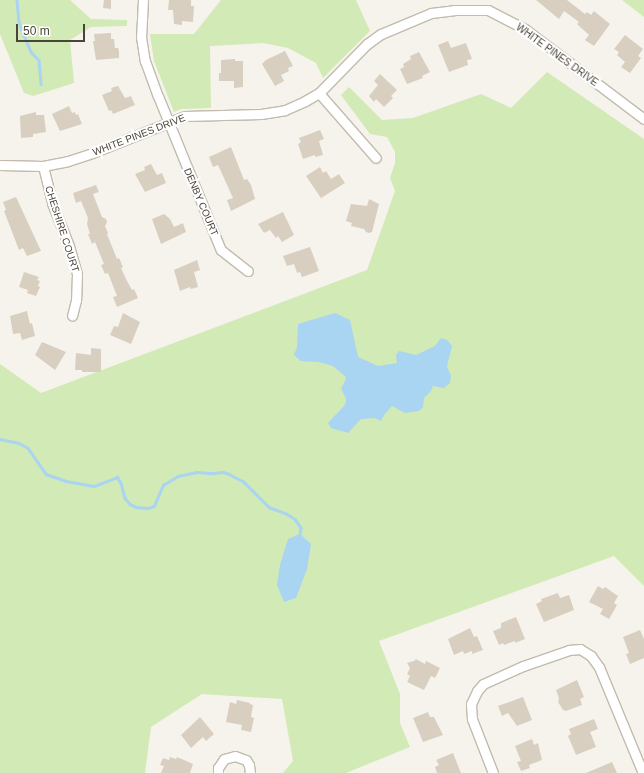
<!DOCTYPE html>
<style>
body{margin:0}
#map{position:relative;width:644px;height:773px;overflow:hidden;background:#f6f3ec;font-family:Helvetica,sans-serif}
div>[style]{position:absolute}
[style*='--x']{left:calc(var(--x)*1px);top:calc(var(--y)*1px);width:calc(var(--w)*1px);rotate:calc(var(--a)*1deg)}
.green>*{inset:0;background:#d2eab5}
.water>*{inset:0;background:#a9d4f2}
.stream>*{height:2.5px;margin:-1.25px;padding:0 1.25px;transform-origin:1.25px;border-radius:1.25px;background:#a9d4f2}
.building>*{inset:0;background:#d8cfc1}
.roads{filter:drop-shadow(1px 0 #c2bbae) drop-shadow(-1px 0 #c2bbae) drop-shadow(0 1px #c2bbae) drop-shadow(0 -1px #c2bbae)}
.minor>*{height:9px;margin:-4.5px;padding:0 4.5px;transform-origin:4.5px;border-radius:4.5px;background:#fff}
span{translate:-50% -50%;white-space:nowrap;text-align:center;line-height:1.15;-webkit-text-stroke:4px #fff;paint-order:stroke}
.street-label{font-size:10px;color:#4b4439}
.scale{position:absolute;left:16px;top:24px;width:69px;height:18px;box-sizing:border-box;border:2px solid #4b4439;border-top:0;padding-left:5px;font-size:12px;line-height:14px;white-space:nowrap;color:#4b4439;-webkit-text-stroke:3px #fff;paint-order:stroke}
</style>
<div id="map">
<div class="green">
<div style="clip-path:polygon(0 0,70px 0,91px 19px,127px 20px,127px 26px,91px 27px,70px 40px,74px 83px,33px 96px,24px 93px,0 34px)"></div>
<div style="clip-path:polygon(221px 0,356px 0,370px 31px,323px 78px,316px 63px,288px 48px,263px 43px,210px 46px,211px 108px,181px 109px,174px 112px,154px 61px,150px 34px,194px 34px)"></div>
<div style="clip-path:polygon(622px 0,644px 0,644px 17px)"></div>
<div style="clip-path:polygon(547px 72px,644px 139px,644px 586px,614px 556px,379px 641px,400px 694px,400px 723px,410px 747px,346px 773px,283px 773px,293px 761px,282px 699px,202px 694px,151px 727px,145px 773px,0 773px,0 364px,41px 393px,367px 270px,395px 191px,390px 178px,395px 163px,395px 152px,387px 137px,370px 134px,341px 95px,349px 87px,382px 120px,413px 118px,481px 94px,511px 108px)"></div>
</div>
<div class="water">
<div style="clip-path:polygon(335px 313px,350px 320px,358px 357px,378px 366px,397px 363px,396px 355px,399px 351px,416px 355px,435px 346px,441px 338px,447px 340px,452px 346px,447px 366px,451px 376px,450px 383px,444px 388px,433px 386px,431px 391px,424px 398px,423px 407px,419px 411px,405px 413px,392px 406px,384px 415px,381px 421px,375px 418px,361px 419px,348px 433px,331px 428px,328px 423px,344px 406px,346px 402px,346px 398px,341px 389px,346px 379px,345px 376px,333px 366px,319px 362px,301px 361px,294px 355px,297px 347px,298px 324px)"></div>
<div style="clip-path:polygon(300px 534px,311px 544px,307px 569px,296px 598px,284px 602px,277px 585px,280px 565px,288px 539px)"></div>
</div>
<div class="stream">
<div style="--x:17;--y:0;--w:21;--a:85"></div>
<div style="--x:19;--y:21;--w:7;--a:74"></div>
<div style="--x:21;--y:28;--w:26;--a:67"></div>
<div style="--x:31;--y:52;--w:11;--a:45"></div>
<div style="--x:39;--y:60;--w:24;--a:85"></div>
<div style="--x:0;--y:439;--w:19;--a:12"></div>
<div style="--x:19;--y:443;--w:10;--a:29"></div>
<div style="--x:28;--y:448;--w:32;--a:55"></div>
<div style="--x:46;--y:474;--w:21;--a:19"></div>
<div style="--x:66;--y:481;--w:28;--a:10"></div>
<div style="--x:94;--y:486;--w:25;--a:-21"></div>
<div style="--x:117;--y:477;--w:7;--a:56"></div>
<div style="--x:121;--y:483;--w:16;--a:75"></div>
<div style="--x:125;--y:498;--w:8;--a:50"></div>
<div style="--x:130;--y:504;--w:7;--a:27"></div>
<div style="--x:136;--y:507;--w:12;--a:5"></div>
<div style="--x:148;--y:508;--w:6;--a:-18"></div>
<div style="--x:154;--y:506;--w:23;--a:-67"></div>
<div style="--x:163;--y:485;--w:17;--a:-31"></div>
<div style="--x:178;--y:476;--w:19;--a:-12"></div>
<div style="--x:197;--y:472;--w:16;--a:4"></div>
<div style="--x:213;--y:473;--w:10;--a:-6"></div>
<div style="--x:223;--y:472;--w:6;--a:18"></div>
<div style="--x:229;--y:474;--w:16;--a:27"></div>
<div style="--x:243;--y:481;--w:37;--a:45"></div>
<div style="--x:269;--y:507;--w:19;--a:21"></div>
<div style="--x:287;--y:514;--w:9;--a:32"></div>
<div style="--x:295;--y:519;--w:11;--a:56"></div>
<div style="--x:301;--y:528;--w:6;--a:99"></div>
</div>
<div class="building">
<div style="clip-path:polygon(104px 0,111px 0,111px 9px,103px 8px)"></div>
<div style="clip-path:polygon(169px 0,191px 0,191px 6px,194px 6px,193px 22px,182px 21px,182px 25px,174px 24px,173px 10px,168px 10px)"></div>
<div style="clip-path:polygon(536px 0,567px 0,585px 14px,587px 12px,591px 15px,594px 11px,610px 24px,594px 46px,585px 40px,589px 35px,577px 24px,579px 22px,564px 11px,559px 19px)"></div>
<div style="clip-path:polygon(111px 33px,111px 39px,114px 39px,115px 48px,118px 48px,119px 51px,119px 58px,96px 60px,93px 41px,95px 41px,94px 34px)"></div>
<div style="clip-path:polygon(625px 35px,643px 49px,638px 56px,641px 58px,630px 73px,621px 67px,625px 62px,617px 55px,619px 52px,614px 49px)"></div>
<div style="clip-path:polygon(448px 41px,451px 48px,466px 43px,472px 59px,467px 60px,468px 65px,449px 72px,438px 45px)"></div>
<div style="clip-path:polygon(285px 51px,293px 66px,288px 68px,289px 71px,281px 75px,284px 81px,275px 86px,262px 64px,266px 60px)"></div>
<div style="clip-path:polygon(419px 52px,430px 72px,422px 76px,423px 78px,407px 84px,400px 69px,404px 67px,403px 64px,411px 59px,410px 56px)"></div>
<div style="clip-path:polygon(235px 59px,235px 61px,243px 61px,243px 87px,234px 88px,234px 81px,219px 81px,219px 73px,221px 73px,221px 60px)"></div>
<div style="clip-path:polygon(380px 74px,397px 90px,391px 96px,393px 98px,384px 107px,376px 99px,374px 102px,369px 96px,378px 85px,374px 81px)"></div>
<div style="clip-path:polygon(118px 86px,125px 98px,131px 96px,135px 105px,113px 114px,111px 110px,109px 111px,102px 95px,112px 91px,111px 88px)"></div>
<div style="clip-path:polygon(69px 106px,72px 113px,75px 112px,76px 115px,78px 114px,82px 124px,60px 131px,52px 114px)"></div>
<div style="clip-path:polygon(36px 112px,36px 115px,44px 115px,46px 132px,33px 134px,33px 137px,21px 138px,20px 116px)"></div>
<div style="clip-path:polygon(320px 130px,324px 139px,319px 141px,323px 155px,315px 157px,315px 155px,303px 159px,298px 144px,301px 142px,299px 138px)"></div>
<div style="clip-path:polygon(231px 147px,244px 180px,247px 179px,251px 185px,255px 199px,231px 211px,227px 200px,233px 198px,218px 165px,213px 167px,209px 157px)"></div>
<div style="clip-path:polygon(151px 164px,157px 175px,162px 173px,166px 183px,145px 192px,135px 174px,145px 170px,144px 167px)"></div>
<div style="clip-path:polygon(320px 167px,323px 173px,326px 171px,331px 179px,339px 174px,345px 183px,321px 198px,306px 176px)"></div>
<div style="clip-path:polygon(96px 185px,99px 192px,93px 194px,102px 217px,106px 219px,107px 222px,105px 226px,108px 233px,107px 234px,117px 259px,119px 258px,123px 267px,121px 268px,127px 281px,132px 290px,134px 289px,138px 298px,117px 307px,113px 297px,117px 296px,108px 273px,105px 274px,101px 265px,104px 264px,95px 242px,92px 244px,88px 234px,90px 234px,87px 224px,88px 218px,81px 201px,76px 203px,73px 193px)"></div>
<div style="clip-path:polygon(16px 197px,41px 251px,27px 256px,23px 248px,19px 250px,4px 211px,6px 210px,3px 202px)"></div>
<div style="clip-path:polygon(369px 199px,379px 204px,372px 232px,369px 233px,366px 232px,364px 229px,351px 226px,352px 223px,346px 221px,351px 204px,367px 206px)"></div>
<div style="clip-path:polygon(283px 212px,294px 235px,282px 242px,278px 236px,276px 238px,270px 230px,264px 233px,258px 224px)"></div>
<div style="clip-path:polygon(164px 214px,170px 219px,174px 227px,183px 223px,186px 232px,161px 244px,152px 219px)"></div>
<div style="clip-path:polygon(310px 247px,319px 271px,302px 277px,300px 272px,297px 273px,294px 264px,287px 266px,283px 256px)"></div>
<div style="clip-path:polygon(197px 260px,200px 270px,194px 272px,198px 287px,191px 289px,190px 287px,180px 291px,174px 270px)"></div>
<div style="clip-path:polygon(24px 272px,39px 277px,37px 280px,40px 281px,38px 286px,40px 287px,36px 296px,27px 293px,28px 290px,19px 287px)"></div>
<div style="clip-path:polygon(27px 311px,30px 324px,32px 323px,35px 336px,22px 340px,20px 333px,13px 334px,10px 316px)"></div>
<div style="clip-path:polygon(123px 313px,140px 322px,131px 344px,110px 335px,114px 326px,118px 327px)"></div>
<div style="clip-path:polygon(42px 342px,66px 352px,55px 370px,35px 355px)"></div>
<div style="clip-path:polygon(91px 348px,101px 349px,101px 372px,82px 372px,82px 370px,75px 370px,76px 353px,91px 355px)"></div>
<div style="clip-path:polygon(598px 586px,603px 589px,605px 587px,618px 596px,614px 603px,617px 605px,609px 619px,600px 614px,603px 609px,589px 602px)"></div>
<div style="clip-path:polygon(558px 593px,560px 598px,569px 595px,574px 610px,544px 622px,536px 604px,542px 601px,541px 599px)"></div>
<div style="clip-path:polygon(516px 617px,525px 639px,515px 643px,515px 641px,504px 645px,503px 643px,499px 645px,493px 631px,501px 628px,501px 623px)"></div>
<div style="clip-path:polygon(470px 628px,474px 637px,477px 636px,483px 650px,472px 654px,472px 651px,464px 654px,463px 651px,454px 655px,448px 639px)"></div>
<div style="clip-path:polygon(640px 630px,644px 639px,644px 658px,630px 664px,626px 654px,629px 653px,623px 637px)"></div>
<div style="clip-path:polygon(416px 659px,425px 664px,426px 661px,440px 668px,435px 678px,431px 676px,424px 690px,407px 682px,410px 676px,407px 674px,410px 668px,407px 663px,414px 661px)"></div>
<div style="clip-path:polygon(577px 680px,584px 697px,580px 699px,582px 705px,566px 711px,563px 710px,558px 702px,559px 698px,556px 690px)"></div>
<div style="clip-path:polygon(523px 697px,532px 720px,517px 726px,508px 713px,502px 716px,498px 706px)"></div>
<div style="clip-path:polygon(237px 700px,250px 703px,250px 704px,253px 705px,251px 717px,254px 718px,251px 732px,241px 730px,242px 725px,226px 722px,230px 702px,236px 704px)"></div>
<div style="clip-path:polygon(428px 712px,430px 717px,434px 717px,443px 735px,423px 742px,413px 718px)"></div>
<div style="clip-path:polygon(200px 717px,214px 734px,206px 741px,203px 737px,191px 748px,181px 735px)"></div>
<div style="clip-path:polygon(594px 719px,598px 729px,590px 732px,596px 747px,576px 755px,568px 736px,571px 734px,569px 729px)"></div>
<div style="clip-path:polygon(532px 739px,534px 745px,538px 743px,542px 760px,529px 765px,530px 768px,521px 771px,517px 762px,521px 761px,515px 746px)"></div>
<div style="clip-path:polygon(453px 753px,461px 773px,437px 773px,435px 767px,439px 765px,436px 760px)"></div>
<div style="clip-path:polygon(170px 757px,176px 759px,177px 757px,193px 764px,190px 773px,161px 773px,164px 766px,160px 765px,163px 758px,169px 760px)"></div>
<div style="clip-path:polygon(612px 762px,617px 773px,586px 773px)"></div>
</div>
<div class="roads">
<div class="minor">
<div style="--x:143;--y:0;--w:37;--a:93"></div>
<div style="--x:141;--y:37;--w:24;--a:81"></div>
<div style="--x:145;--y:61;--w:37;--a:70"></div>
<div style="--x:158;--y:96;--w:166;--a:67.8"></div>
<div style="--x:221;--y:250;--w:34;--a:38"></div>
<div style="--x:319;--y:93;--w:86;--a:48.8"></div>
<div style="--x:0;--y:165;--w:43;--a:1.3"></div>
<div style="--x:43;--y:166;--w:25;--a:-11"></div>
<div style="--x:68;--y:161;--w:25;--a:-18"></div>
<div style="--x:92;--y:153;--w:100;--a:-21.7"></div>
<div style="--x:185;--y:116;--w:76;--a:-1.5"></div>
<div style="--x:261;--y:114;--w:24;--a:-9"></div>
<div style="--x:285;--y:110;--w:22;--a:-24"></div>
<div style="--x:305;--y:101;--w:16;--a:-30"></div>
<div style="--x:319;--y:93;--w:69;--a:-45.6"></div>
<div style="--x:367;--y:44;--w:17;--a:-36"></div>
<div style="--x:381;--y:34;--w:54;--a:-22.8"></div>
<div style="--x:431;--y:13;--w:23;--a:-7"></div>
<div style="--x:454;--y:10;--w:34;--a:0"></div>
<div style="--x:488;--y:10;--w:42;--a:27.2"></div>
<div style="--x:525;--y:29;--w:149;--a:37.1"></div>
<div style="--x:43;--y:166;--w:38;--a:76"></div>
<div style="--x:52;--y:203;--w:46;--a:68.4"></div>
<div style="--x:69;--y:246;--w:29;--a:74"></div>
<div style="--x:77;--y:274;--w:26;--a:92"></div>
<div style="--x:76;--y:300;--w:16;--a:104"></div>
<div style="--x:218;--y:773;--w:5;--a:-90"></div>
<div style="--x:218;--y:768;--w:11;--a:-56"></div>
<div style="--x:224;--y:759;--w:11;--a:-15"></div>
<div style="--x:235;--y:756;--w:12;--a:20"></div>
<div style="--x:246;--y:760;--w:6;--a:59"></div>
<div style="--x:249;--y:765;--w:8;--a:83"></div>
<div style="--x:493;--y:773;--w:58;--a:-111.3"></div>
<div style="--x:472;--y:719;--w:15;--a:-94"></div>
<div style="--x:471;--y:704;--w:14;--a:-65"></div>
<div style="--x:477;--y:691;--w:9;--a:-49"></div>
<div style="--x:483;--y:684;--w:44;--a:-24.2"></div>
<div style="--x:523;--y:666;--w:49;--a:-19.2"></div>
<div style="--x:569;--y:650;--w:11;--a:-5"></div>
<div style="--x:580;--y:649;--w:13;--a:32"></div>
<div style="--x:591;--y:656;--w:14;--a:54"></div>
<div style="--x:599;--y:667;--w:115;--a:67.5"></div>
</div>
</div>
<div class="street-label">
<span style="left:557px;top:55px;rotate:36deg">WHITE PINES DRIVE</span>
<span style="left:139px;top:135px;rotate:-21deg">WHITE PINES DRIVE</span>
<span style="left:201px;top:202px;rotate:67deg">DENBY COURT</span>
<span style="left:62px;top:229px;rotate:72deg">CHESHIRE COURT</span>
</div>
<div class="scale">50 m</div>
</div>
